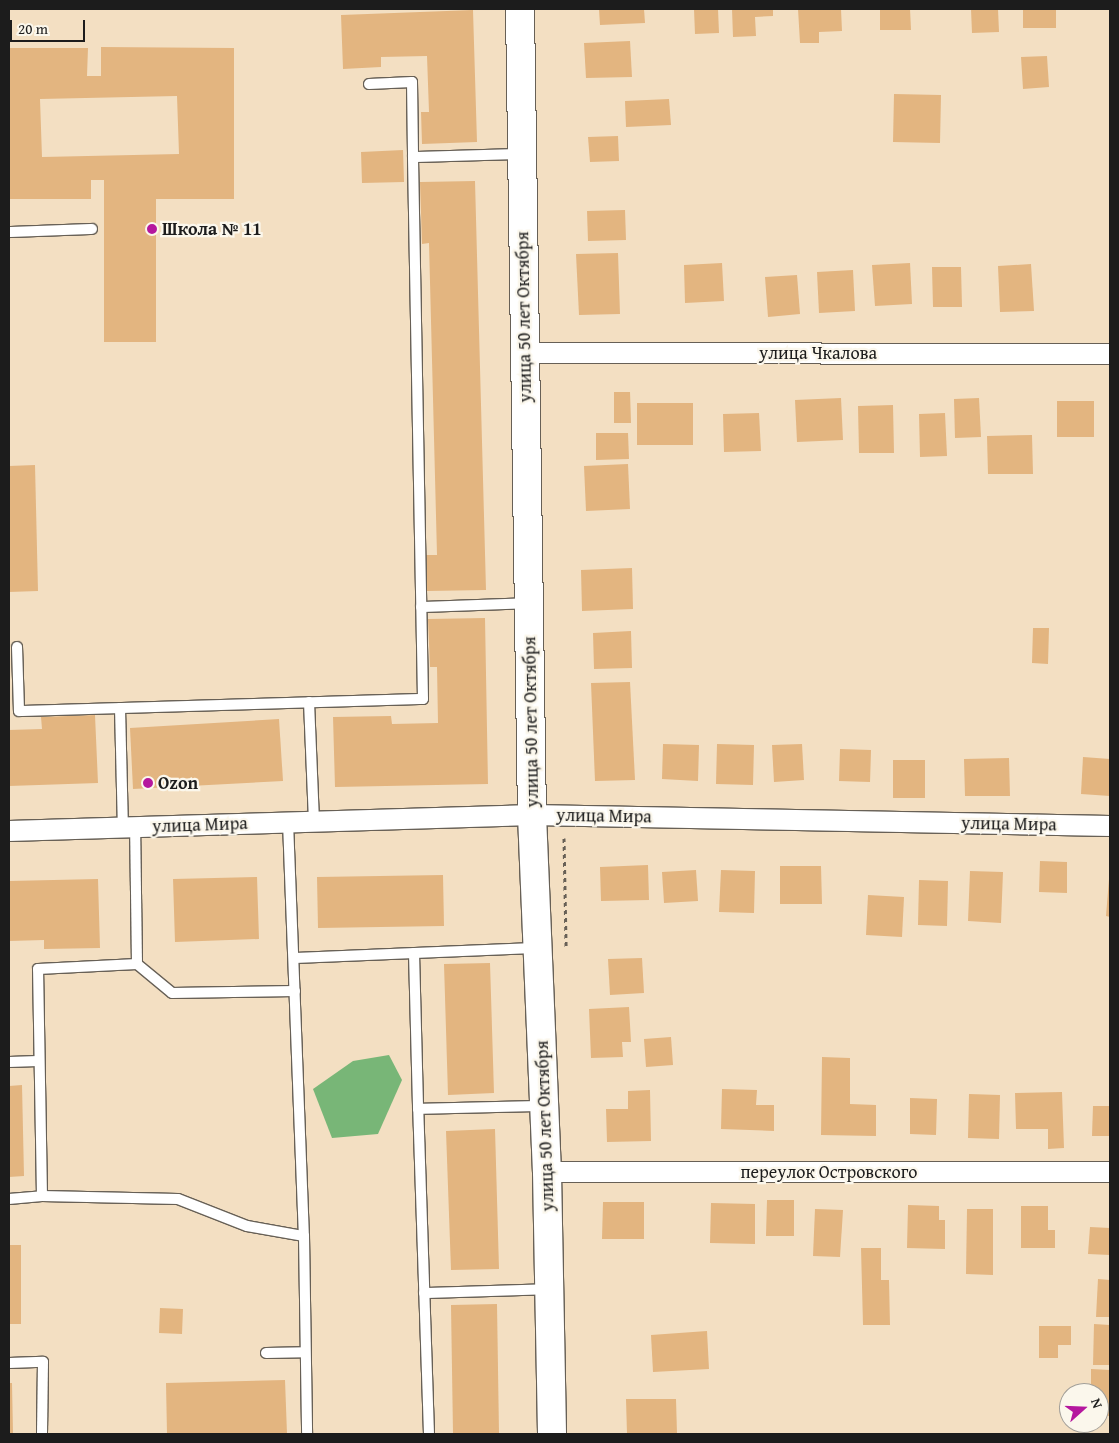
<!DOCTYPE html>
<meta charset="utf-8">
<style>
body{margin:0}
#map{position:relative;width:1119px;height:1443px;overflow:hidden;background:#f3dfc2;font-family:"Gentium Book Plus",serif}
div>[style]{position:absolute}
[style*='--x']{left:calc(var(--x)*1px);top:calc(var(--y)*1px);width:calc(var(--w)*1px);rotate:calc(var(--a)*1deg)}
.forest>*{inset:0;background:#78b677}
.building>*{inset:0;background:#e3b580}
.path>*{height:3px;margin-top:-1.5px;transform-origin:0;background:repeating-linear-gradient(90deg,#676056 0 4px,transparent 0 8px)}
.roads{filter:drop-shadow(1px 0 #676056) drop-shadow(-1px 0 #676056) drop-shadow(0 1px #676056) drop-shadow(0 -1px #676056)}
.service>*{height:10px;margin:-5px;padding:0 5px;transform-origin:5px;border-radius:5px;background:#fff}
.minor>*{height:20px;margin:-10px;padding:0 10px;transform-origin:10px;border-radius:10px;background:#fff}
.secondary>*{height:28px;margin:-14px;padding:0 14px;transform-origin:14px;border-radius:14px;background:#fff}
.dots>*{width:14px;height:14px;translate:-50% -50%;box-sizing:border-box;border:2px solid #fbf7ec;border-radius:50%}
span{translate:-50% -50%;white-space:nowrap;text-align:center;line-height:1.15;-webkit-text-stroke:4.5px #fbf7ec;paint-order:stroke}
.poi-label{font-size:18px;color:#1c1c1c;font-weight:700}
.left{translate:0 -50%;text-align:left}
.street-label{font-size:18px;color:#1c1c1c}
.frame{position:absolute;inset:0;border:10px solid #1c1c1c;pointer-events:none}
.north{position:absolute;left:1059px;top:1383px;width:50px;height:50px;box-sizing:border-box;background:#fbf7ec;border:1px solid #a29f99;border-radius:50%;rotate:70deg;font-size:14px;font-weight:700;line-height:20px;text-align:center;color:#1c1c1c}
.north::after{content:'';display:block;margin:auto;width:18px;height:22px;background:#b5179e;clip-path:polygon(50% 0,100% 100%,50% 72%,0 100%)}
.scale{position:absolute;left:10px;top:20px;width:75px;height:22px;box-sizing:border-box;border:2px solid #1c1c1c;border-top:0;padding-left:6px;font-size:15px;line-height:18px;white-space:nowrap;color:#1c1c1c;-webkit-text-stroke:4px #fbf7ec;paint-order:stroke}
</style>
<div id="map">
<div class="forest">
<div style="clip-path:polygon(389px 1055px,402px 1080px,378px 1134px,332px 1138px,313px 1089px,353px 1061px)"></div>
</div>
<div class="building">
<div style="clip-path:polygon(599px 9px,644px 9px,645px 23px,600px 25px)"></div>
<div style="clip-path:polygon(694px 9px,718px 9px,719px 33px,695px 34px)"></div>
<div style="clip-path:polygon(732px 9px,773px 9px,773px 16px,755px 17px,756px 36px,733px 37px)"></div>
<div style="clip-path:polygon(798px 9px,841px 9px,842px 31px,819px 32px,819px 43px,800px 43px)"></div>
<div style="clip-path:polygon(880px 9px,910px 9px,911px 30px,880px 30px)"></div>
<div style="clip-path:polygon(971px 9px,998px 9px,999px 32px,972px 33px)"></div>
<div style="clip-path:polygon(1023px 9px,1056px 9px,1056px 28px,1023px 28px)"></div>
<div style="clip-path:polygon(473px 10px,477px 142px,422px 144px,421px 112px,429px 112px,427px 56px,381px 57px,381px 67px,343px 69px,341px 15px)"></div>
<div style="clip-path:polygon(630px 41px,632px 77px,586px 78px,584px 43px)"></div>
<div style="clip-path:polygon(evenodd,101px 47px,234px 48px,234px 199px,156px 199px,156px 342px,104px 342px,104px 180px,91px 180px,91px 199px,9px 199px,9px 48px,88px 48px,87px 76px,101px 76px,101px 47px,177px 96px,179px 154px,42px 157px,40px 99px,177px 96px)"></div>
<div style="clip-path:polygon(1047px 56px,1049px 87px,1023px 89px,1021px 57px)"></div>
<div style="clip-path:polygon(894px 94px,941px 95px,940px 143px,893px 142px)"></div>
<div style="clip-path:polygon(669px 99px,671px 125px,626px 127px,625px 101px)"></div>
<div style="clip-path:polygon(618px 136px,619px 161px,590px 162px,588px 137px)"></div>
<div style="clip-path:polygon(403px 150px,404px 182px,362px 183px,361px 152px)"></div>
<div style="clip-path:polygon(475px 181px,486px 590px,427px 591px,426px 555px,437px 555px,429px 243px,422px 244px,420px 182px)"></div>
<div style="clip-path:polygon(625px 210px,626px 240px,588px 241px,587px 211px)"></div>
<div style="clip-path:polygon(618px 253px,620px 314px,579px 315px,576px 254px)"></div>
<div style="clip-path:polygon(722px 263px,724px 301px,685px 303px,684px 265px)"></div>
<div style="clip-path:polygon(910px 263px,912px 304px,875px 306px,872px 265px)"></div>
<div style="clip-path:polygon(1031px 264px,1034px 311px,1000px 312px,998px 266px)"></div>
<div style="clip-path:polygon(932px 267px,961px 267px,962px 307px,933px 307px)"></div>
<div style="clip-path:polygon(853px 270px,855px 311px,819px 313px,817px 272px)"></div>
<div style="clip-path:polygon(797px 275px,800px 314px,768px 317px,765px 277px)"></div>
<div style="clip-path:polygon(614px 392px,630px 392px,631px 423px,614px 423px)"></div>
<div style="clip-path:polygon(841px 398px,843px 440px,797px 442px,795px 400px)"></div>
<div style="clip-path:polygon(979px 398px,981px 437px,955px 438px,954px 399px)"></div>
<div style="clip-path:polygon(1057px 401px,1094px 401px,1094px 437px,1057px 437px)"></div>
<div style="clip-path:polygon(637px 403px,693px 403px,693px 445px,637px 445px)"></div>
<div style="clip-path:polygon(893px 405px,894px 453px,859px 453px,858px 406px)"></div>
<div style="clip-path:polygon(759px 413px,761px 451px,724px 452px,723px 414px)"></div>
<div style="clip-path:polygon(945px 413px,947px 456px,920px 457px,919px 414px)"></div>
<div style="clip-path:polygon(596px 433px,628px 433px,629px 459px,596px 460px)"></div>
<div style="clip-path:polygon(1032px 435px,1033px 474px,988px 474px,987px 436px)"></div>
<div style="clip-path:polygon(628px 464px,630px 509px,586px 511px,584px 466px)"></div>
<div style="clip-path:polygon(35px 465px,38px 591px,9px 592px,9px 466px)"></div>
<div style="clip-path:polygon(632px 568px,633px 609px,582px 611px,581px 570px)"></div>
<div style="clip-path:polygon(485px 618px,488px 784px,335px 787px,333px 717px,391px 716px,392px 724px,438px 723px,437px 667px,430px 667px,428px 619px)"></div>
<div style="clip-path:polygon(1033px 628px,1049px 628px,1048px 664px,1032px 663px)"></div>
<div style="clip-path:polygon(631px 631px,632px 668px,594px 669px,593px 633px)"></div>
<div style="clip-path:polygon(630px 682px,635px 780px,595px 781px,591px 683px)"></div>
<div style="clip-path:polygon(95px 715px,98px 783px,9px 786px,9px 730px,42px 729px,41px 717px)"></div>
<div style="clip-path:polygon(279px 719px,283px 781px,133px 789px,130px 728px)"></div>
<div style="clip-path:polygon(663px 744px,699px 745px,698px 781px,662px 779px)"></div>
<div style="clip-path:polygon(717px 744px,754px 745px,753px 785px,716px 784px)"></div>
<div style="clip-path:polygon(802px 744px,804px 780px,774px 782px,772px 745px)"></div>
<div style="clip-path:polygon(840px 749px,871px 750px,870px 782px,839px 781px)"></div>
<div style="clip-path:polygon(1083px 757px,1110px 759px,1110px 796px,1081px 794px)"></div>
<div style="clip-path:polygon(1009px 758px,1010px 796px,965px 796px,964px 759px)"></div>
<div style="clip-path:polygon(893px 760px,925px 760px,925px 798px,893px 798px)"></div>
<div style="clip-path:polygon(1040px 861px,1067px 862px,1067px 893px,1039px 892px)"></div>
<div style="clip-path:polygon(648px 865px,649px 900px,601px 901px,600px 867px)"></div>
<div style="clip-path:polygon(780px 866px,821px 866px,822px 904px,780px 904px)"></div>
<div style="clip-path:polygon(696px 870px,698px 901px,664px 903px,662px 872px)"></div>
<div style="clip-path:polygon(721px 870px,755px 871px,754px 913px,719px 912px)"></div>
<div style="clip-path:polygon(970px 871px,1003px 872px,1001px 923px,968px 921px)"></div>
<div style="clip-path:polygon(443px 875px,444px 926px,318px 928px,317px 877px)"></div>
<div style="clip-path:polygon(257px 877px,259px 939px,175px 942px,173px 879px)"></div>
<div style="clip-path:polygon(98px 879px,100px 948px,44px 949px,44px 940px,9px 941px,9px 881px)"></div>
<div style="clip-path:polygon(1109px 879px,1110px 879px,1110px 917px,1106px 916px)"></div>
<div style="clip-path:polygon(919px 880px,948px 881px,947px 926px,918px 925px)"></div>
<div style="clip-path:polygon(868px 895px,904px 897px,902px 937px,866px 935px)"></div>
<div style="clip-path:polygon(642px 958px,644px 993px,610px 995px,608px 959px)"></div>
<div style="clip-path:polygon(490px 963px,494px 1093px,448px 1095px,444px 964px)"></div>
<div style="clip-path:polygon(629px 1007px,631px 1042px,622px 1042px,623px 1057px,591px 1058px,589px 1009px)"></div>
<div style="clip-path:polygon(671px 1037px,673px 1065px,646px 1067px,644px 1039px)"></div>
<div style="clip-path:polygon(822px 1057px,850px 1058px,850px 1104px,876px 1105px,876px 1136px,821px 1135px)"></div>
<div style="clip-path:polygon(22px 1085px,24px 1176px,9px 1177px,9px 1086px)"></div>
<div style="clip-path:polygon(722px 1089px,757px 1090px,756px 1105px,774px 1105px,774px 1131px,721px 1129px)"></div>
<div style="clip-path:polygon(650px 1090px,651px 1141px,607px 1142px,606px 1109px,628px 1109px,628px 1091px)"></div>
<div style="clip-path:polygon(1062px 1092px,1064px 1148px,1048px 1149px,1048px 1129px,1016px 1129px,1015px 1093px)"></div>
<div style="clip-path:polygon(969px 1094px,1000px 1095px,999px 1139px,968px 1138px)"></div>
<div style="clip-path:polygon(910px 1098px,937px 1099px,936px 1135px,910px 1134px)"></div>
<div style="clip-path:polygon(1093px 1106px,1110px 1106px,1110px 1136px,1092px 1136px)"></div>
<div style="clip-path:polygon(495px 1129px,499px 1269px,451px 1270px,446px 1131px)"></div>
<div style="clip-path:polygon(767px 1200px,794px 1200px,794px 1236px,766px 1236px)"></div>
<div style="clip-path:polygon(603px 1202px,644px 1202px,644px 1239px,602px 1239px)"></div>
<div style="clip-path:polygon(711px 1203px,755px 1204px,755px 1244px,710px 1243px)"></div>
<div style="clip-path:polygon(908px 1205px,939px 1206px,939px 1220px,945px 1220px,945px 1249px,907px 1248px)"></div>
<div style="clip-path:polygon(1021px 1206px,1048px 1206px,1048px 1230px,1055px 1230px,1055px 1248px,1021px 1248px)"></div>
<div style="clip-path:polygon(815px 1209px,843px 1210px,840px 1257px,813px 1256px)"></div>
<div style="clip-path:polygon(967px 1209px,993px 1209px,993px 1275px,966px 1274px)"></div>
<div style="clip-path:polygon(1090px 1227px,1110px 1228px,1110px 1255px,1088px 1254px)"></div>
<div style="clip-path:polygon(9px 1245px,21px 1245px,21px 1324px,9px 1324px)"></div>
<div style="clip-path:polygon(861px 1248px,881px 1248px,881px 1280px,889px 1280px,890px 1325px,863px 1325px)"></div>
<div style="clip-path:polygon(1098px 1279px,1110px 1280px,1110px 1317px,1096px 1317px)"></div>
<div style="clip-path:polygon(497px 1304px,499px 1434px,453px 1434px,451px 1305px)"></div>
<div style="clip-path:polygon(160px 1308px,183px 1309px,182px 1334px,159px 1333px)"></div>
<div style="clip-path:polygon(1094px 1324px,1110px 1325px,1110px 1365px,1093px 1365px)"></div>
<div style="clip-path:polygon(1039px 1326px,1071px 1326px,1071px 1345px,1058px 1345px,1058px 1358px,1039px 1358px)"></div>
<div style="clip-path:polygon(707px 1331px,709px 1369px,653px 1372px,651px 1335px)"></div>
<div style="clip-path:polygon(1091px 1369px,1110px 1370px,1110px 1416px,1099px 1416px,1099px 1393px,1091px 1393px)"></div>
<div style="clip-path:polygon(285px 1380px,287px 1434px,167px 1434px,166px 1383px)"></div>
<div style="clip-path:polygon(9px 1383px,12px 1383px,13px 1434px,9px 1434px)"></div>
<div style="clip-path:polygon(626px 1399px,676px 1399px,677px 1434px,627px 1434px)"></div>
</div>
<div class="path">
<div style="--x:564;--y:838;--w:109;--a:88.9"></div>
</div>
<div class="roads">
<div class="service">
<div style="--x:369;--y:84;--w:43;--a:-2.7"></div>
<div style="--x:412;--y:82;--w:75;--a:89.2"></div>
<div style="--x:9;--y:232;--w:83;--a:-2.1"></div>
<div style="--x:421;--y:607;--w:107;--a:-2.1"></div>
<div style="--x:17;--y:647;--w:64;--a:88.2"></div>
<div style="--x:19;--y:711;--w:404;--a:-1.7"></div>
<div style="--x:423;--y:699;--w:542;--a:-91.06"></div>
<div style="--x:413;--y:157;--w:108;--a:-1.6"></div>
<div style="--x:309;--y:702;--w:120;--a:87.6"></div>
<div style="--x:120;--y:708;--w:119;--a:88.6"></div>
<div style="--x:288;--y:822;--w:414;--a:87.8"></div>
<div style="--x:304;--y:1236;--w:198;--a:89.1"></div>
<div style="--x:414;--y:953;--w:156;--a:88.5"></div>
<div style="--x:294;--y:958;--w:241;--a:-2.4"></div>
<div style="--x:137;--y:964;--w:45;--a:39.6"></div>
<div style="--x:172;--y:993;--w:123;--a:-0.9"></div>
<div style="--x:9;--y:1062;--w:29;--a:-2"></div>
<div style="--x:42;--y:1196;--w:227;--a:-91"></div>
<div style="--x:38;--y:969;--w:99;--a:-2.9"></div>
<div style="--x:137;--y:964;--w:137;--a:-90.8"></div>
<div style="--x:9;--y:1199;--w:33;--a:-5"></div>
<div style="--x:42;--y:1196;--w:136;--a:1.3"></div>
<div style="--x:178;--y:1199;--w:74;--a:21.4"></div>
<div style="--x:247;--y:1226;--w:58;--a:10"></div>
<div style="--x:424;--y:1293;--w:125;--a:-1.8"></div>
<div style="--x:266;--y:1353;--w:39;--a:-1"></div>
<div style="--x:9;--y:1363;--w:34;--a:-2"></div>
<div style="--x:43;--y:1362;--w:72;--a:90.8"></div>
<div style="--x:429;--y:1434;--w:325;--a:-91.9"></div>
<div style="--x:418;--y:1109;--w:125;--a:-1.4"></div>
</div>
<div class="minor">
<div style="--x:526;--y:353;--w:584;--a:0.1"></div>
<div style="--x:9;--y:831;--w:523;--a:-1.75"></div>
<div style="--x:532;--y:815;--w:578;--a:1.09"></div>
<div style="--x:547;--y:1172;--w:563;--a:0"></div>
</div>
<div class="secondary">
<div style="--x:520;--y:9;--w:806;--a:89.15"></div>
<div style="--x:532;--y:815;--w:357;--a:87.6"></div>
<div style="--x:547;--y:1172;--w:262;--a:88.9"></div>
</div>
</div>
<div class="dots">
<div style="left:152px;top:229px;background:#b5179e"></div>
<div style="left:148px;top:783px;background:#b5179e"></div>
</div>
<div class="poi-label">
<span class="left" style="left:162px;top:229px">Школа № 11</span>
<span class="left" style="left:158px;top:783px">Ozon</span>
</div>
<div class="street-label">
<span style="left:524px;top:317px;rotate:-91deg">улица 50 лет Октября</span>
<span style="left:818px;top:353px">улица Чкалова</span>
<span style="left:531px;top:722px;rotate:-91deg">улица 50 лет Октября</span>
<span style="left:604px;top:816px;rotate:1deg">улица Мира</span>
<span style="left:1009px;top:824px;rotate:1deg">улица Мира</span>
<span style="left:200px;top:825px;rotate:-2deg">улица Мира</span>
<span style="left:545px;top:1126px;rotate:-92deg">улица 50 лет Октября</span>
<span style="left:829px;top:1172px">переулок Островского</span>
</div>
<div class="frame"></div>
<div class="north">N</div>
<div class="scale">20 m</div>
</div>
